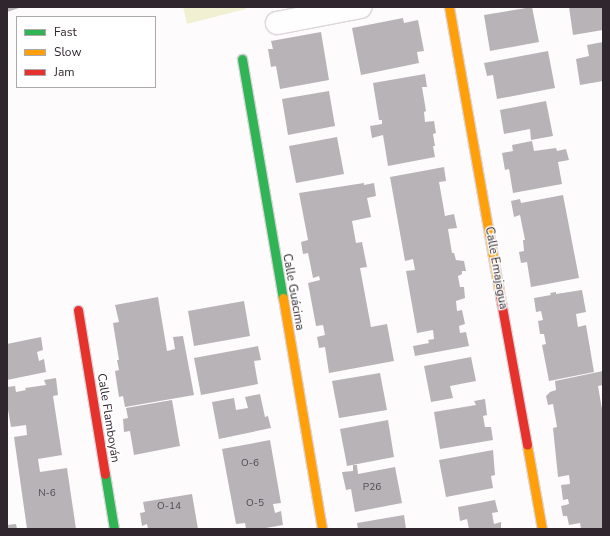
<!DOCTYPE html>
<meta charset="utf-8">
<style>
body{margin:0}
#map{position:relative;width:610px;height:536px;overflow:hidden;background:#fefbfd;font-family:"Nunito Sans",sans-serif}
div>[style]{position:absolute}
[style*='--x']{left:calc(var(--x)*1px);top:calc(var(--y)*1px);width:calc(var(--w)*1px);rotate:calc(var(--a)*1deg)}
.green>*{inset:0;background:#f1f0d3}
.building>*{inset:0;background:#b8b3b7}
.roads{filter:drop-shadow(1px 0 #dcd6db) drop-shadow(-1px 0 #dcd6db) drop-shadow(0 1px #dcd6db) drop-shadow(0 -1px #dcd6db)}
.street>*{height:22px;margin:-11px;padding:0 11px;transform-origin:11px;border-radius:11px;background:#fffeff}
.fast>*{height:9px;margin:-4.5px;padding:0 4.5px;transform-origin:4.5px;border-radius:4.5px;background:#30b455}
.slow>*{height:9px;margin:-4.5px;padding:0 4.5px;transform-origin:4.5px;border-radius:4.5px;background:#ff9f0a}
.jam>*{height:9px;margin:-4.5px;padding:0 4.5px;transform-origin:4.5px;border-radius:4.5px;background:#e5322d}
span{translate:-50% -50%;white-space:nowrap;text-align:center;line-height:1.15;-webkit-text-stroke:3px #fff;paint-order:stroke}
.number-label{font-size:10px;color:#514950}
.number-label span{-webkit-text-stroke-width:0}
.street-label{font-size:12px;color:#2f262e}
.frame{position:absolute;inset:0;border:8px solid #2f262e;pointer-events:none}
.legend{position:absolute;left:16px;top:16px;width:140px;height:72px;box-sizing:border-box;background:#fff;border:1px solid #aca8ab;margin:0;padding:5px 7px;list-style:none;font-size:12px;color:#2f262e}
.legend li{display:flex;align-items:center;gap:8px;height:20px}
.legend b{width:20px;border:1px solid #aca8ab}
</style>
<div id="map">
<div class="green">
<div style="clip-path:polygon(183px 7px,245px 7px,246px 9px,187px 24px)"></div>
</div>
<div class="building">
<div style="clip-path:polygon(7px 7px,22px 7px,7px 12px)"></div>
<div style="clip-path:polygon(532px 7px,539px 42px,490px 51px,484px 15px)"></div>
<div style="clip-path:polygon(569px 7px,603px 7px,603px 30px,573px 35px)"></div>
<div style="clip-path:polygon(403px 18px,404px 23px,418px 20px,424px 51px,417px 52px,419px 63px,361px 75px,352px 28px)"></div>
<div style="clip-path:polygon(321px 32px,329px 80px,280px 89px,276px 66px,271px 67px,268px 49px,273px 49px,271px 41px)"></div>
<div style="clip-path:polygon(603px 42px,603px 81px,580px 85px,576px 59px,589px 56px,587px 45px)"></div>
<div style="clip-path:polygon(548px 51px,555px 88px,497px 99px,493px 75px,487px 76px,484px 63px)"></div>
<div style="clip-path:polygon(425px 74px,427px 87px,422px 87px,426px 111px,424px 112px,425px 122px,434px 121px,436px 133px,433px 134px,435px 146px,433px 146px,435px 157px,388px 166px,383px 135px,372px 138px,370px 126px,382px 124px,382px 120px,379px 120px,373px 83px)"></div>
<div style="clip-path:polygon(329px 91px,335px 126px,288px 135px,282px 99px)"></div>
<div style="clip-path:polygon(546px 101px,553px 136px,531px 140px,530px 129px,504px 134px,500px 110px)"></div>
<div style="clip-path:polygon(337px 137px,344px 174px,296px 183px,289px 146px)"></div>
<div style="clip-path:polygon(532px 141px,534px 151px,556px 148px,557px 151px,566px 149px,569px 160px,558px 162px,562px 184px,513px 193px,509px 169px,505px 170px,502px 153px,513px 151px,512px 145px)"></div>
<div style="clip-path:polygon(444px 167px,446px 181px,439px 182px,445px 216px,454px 214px,457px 228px,448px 229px,452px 253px,454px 253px,456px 260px,464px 261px,466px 271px,462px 271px,462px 274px,458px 276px,460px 287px,464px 287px,465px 298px,456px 301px,457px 311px,462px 310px,465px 324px,459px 326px,460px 333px,466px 332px,469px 346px,415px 356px,413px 346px,429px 343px,428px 340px,434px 339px,433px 330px,417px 333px,406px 271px,415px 270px,413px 259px,405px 261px,390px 177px)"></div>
<div style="clip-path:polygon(364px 183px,364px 185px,374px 183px,376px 196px,367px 198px,371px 217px,352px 221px,356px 243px,362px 242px,367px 267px,360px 268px,371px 327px,387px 324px,394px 361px,329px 373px,325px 347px,319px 348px,317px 337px,325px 335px,323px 325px,316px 326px,308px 283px,320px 280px,319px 276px,313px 278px,308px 253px,303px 254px,301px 242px,308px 240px,299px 193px)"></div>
<div style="clip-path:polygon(563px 195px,579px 278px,531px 287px,527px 262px,521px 263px,519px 252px,524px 251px,523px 240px,525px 240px,520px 215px,514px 217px,511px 201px,520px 199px,521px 203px)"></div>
<div style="clip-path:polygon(582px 290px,586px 312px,576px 314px,578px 327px,586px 325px,594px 372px,549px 381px,542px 345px,546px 344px,544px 334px,540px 334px,538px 321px,543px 320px,541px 311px,536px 312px,534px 298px,551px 295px,550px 293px,556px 292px,556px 294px)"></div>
<div style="clip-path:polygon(158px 297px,167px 351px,175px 349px,173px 337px,183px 336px,194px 395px,125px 407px,123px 396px,119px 397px,115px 371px,119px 370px,117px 360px,119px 360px,113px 323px,119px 322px,115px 305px)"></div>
<div style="clip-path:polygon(244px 301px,250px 336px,194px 346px,188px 311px)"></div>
<div style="clip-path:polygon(41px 337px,43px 350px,37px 352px,39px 361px,44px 359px,46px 372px,7px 380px,7px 344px)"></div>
<div style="clip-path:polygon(258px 346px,261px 360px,254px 361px,258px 384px,201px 395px,194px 358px)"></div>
<div style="clip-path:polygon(471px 357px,476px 381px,450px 386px,453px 398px,431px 402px,424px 366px)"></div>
<div style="clip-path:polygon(603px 371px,603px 385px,598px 386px,603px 415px,603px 529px,581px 529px,580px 523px,569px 525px,567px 516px,563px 516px,561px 506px,569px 504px,568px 499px,563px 500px,561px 485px,570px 484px,569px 475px,558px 477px,553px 428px,557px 427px,553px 404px,548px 405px,546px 396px,550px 392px,556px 390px,555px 381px)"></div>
<div style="clip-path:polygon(380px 373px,387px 410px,339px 418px,332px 381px)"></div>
<div style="clip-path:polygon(56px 378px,58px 395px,53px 396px,62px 455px,38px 459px,40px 472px,67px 468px,76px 529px,27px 529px,14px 437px,27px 435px,26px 425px,11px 427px,7px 404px,7px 387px,15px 386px,16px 392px,26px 390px,25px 388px,46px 385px,44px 380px)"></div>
<div style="clip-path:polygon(260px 394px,265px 417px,268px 416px,271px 428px,219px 439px,212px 402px,234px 398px,236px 410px,248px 408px,245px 397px)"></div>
<div style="clip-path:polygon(485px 399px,487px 415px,483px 416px,485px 427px,491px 427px,493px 440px,440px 449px,434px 412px,476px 405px,474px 401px)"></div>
<div style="clip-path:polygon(172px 400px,180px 446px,134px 455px,130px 431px,124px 432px,123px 419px,128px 418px,126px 408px)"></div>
<div style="clip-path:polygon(388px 420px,394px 457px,347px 466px,340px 429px)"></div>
<div style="clip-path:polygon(270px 440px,281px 503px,273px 504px,275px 513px,281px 511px,283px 525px,260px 529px,246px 529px,245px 523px,236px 524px,222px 449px)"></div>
<div style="clip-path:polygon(493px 450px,495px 475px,491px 476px,493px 488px,446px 497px,439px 460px)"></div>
<div style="clip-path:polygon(353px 465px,357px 465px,358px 474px,395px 467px,402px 503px,355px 512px,351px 489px,346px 490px,342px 472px,353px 471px)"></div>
<div style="clip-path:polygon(192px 494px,198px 529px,148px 529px,147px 524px,142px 526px,140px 513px,145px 512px,143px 502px)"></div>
<div style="clip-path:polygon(495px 500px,498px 512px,492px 513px,494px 524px,501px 522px,501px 529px,469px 529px,467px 519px,460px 521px,458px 507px)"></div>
<div style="clip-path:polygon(404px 515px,406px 529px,358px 529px,357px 523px)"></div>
<div style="clip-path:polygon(16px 524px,17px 529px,7px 529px,7px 525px)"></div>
</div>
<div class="roads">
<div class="street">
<div style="--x:277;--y:23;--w:85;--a:-10.9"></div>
</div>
<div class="fast">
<div style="--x:242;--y:59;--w:242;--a:80.3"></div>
<div style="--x:105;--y:474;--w:56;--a:80.7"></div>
</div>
<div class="slow">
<div style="--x:449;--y:7;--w:293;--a:80"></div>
<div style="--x:283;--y:298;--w:234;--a:80.4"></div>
<div style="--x:527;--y:445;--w:85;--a:79.9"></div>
</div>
<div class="jam">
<div style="--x:500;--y:296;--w:151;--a:79.7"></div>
<div style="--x:78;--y:310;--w:166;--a:80.7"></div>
</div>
</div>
<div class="number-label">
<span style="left:250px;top:464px">O-6</span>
<span style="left:372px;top:488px">P26</span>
<span style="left:47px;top:494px">N-6</span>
<span style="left:255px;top:504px">O-5</span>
<span style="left:169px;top:507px">O-14</span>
</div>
<div class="street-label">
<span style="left:496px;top:268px;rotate:80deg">Calle Emajagua</span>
<span style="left:293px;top:292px;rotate:80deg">Calle Guácima</span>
<span style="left:108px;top:418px;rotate:81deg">Calle Flamboyán</span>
</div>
<div class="frame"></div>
<ul class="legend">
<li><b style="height:5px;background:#30b455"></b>Fast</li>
<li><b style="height:5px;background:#ff9f0a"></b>Slow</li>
<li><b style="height:5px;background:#e5322d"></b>Jam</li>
</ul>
</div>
